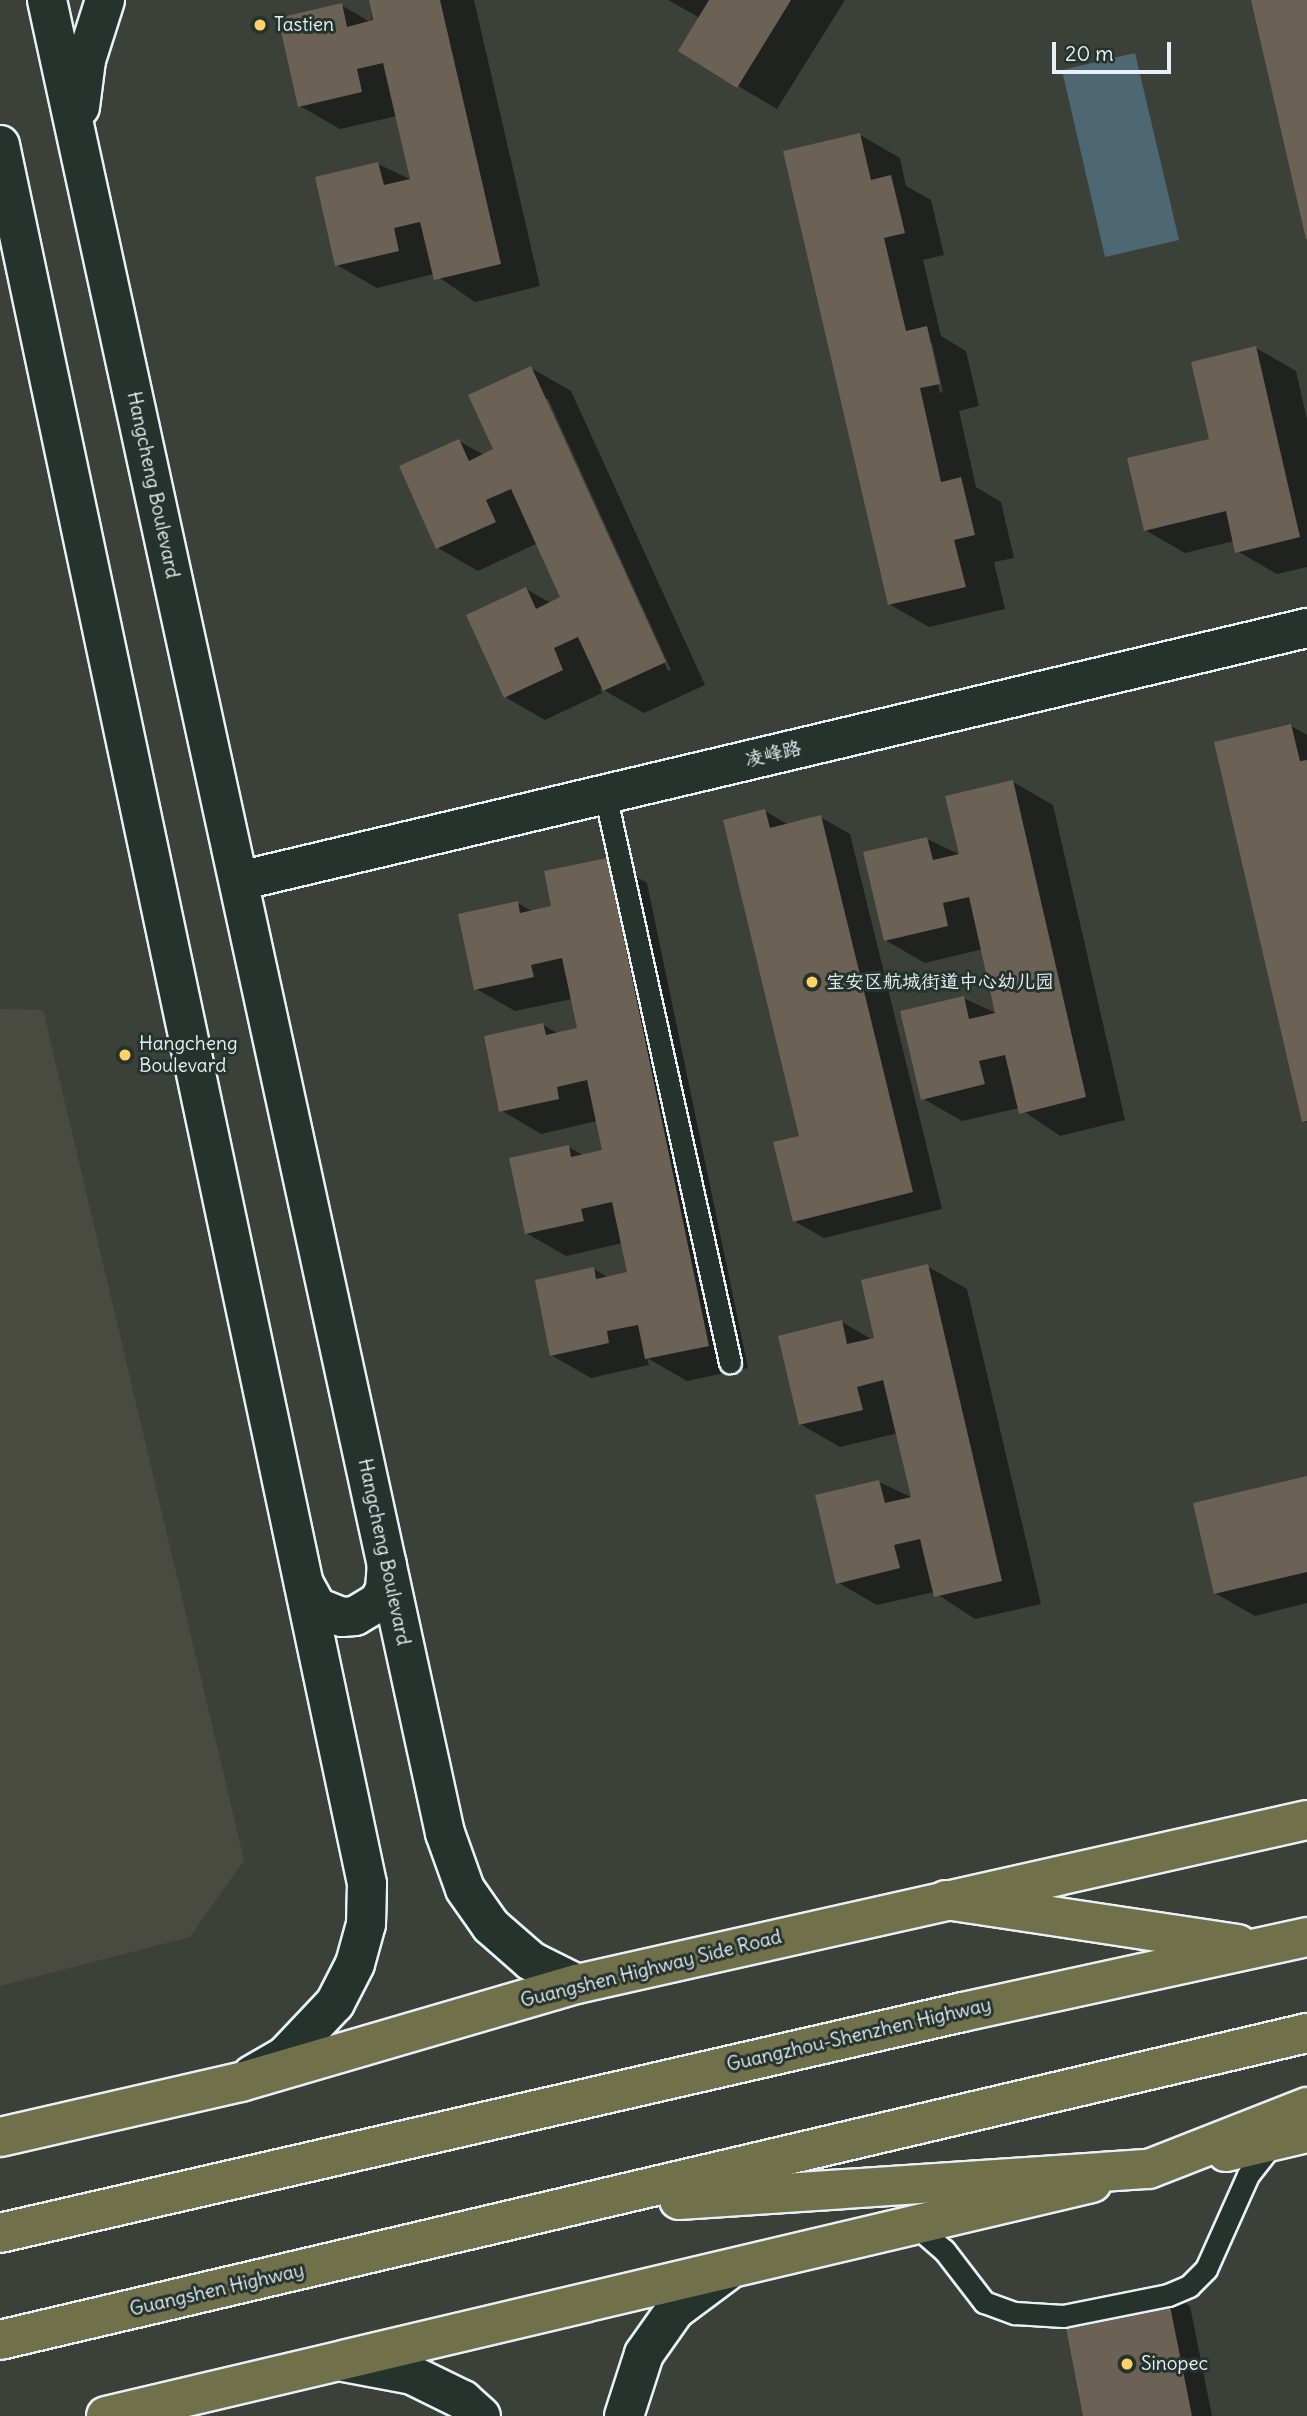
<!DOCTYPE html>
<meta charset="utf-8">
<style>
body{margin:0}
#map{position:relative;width:1307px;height:2416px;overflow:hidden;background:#3b4139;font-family:Delius,"LXGW WenKai TC",sans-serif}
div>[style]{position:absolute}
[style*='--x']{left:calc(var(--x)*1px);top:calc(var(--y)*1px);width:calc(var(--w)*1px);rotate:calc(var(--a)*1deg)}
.built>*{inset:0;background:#494b41}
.water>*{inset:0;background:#4d6873}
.shadow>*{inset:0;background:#0007}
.building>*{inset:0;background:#6b6155}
.roads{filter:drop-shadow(2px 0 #e8f1f8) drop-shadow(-2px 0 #e8f1f8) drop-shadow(0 2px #e8f1f8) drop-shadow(0 -2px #e8f1f8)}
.lane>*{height:21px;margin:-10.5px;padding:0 10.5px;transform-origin:10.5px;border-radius:10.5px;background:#26332d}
.street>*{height:38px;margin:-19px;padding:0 19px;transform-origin:19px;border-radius:19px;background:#26332d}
.secondary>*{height:38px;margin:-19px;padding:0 19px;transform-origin:19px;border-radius:19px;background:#26332d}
.primary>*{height:38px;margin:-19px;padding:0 19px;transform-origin:19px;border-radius:19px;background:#70704a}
.highway>*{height:38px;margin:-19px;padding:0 19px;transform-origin:19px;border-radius:19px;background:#70704a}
.dots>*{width:19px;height:19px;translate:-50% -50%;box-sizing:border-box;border:4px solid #26332d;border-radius:50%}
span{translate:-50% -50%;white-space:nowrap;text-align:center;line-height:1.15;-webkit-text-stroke:6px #26332d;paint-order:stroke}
.poi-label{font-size:19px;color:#e8f1f8}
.left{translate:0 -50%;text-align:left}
.street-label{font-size:19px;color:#e8f1f8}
.scale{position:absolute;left:1052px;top:42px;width:119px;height:32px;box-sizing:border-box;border:4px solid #e8f1f8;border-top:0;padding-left:9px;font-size:21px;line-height:24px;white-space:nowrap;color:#e8f1f8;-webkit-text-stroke:5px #26332d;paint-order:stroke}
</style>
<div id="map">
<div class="built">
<div style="clip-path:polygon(0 1009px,43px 1010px,244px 1860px,190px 1937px,0 1986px)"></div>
</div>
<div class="water">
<div style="clip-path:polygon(1135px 53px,1179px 240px,1105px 257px,1062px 70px)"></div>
</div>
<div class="shadow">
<div style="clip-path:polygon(370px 0,474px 0,540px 286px,475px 302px,434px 274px,377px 288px,337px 265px,378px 164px,412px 180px,397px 116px,340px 129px,300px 106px,341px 5px,372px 23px)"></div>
<div style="clip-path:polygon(668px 0,845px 0,777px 109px,738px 86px,700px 18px)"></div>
<div style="clip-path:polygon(evenodd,860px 135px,900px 158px,906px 186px,931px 200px,944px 255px,923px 260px,941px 336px,966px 351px,979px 406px,959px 411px,976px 487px,1001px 502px,1014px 558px,994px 562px,1005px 609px,929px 627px,889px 604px,860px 135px,929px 343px,932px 343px,943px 392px,940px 393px,929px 343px)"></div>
<div style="clip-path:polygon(1256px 348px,1296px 371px,1307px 420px,1307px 567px,1277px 574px,1237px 551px,1234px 541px,1185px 553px,1145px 530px,1212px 440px)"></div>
<div style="clip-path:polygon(evenodd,531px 368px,571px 391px,705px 685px,644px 713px,600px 688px,602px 693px,545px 720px,505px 697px,526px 589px,551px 603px,562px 598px,538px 543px,478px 571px,438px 548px,401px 467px,459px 441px,484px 455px,495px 450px,531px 368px,544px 399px,548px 399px,671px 670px,668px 671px,544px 399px)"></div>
<div style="clip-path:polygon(1291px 726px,1307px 735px,1307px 1123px,1304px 1121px)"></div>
<div style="clip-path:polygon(1013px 782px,1053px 805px,1125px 1120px,1060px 1136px,1019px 1108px,962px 1121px,922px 1098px,963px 998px,998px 1014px,983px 949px,925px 963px,885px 940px,927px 839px,961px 855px)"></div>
<div style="clip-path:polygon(765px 811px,789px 825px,820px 817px,850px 834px,942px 1209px,824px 1238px,794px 1221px,802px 1137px)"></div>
<div style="clip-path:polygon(607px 859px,647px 883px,748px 1368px,687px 1381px,647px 1358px,649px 1365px,591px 1378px,551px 1355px,594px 1269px,609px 1278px,629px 1274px,623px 1243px,566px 1256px,526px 1233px,569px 1147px,584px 1156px,604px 1152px,597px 1121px,541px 1134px,501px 1110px,543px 1025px,559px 1034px,579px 1030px,572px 999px,515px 1011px,475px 988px,518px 903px,533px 912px,553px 908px)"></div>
<div style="clip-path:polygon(927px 1266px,967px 1289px,1041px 1604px,975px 1619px,934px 1592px,877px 1605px,837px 1582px,879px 1482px,913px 1498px,898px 1433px,840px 1447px,800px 1424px,842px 1322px,873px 1340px)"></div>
<div style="clip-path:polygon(1307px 1478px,1307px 1603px,1255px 1616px,1215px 1593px)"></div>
<div style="clip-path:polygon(1167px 2292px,1190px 2306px,1212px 2416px,1085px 2416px)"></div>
</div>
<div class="building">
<div style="clip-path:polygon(369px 0,440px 0,501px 264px,434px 280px,420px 222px,394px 228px,399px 251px,335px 266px,315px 177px,378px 162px,384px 185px,410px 179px,383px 63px,357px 69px,362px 92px,298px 107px,278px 18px,342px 3px,347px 27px,373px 20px)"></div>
<div style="clip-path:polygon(709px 0,791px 0,737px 88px,678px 51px)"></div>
<div style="clip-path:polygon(1251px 0,1307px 0,1307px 239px,1306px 239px)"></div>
<div style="clip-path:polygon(860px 133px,871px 180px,891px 175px,905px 233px,884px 238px,906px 331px,927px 326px,940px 384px,920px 388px,941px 482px,961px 477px,975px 535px,954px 540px,966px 587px,888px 605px,783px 151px)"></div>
<div style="clip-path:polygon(1256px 346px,1300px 537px,1235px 553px,1226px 511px,1144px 531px,1127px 458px,1209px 439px,1191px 362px)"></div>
<div style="clip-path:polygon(531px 366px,666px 662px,603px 691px,578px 637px,554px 648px,563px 670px,504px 698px,466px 615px,526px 587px,536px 609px,560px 597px,511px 489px,486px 500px,496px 522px,436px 549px,399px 466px,459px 439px,469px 461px,493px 449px,468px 395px)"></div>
<div style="clip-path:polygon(1291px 724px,1300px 761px,1307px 760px,1307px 1121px,1302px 1122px,1214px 742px)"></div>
<div style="clip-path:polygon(1013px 780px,1086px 1097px,1019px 1114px,1005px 1055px,979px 1061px,985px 1084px,921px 1100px,900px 1011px,964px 996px,969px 1019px,995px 1013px,969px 897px,943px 903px,948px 926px,884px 941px,863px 852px,927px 837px,933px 860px,959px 854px,945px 796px)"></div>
<div style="clip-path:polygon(765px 809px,770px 828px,821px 815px,913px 1192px,793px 1222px,773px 1142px,799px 1136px,723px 820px)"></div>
<div style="clip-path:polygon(607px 858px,709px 1346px,645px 1359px,638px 1325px,607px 1331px,609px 1343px,550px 1356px,535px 1280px,594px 1267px,596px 1279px,627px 1272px,612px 1202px,581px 1209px,584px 1221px,525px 1234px,509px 1158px,569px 1145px,571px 1157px,602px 1150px,587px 1080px,557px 1087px,559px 1099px,499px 1112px,484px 1036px,543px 1023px,546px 1035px,577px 1028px,562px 958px,531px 965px,534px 977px,474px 990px,458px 914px,518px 901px,520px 913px,551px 906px,544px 871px)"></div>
<div style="clip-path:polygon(928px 1264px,1002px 1581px,934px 1597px,920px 1539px,894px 1545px,900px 1568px,836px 1584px,815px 1495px,879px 1480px,885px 1503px,911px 1497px,883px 1380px,857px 1387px,863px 1410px,799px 1425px,778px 1336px,842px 1320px,847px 1344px,874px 1338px,861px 1280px)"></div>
<div style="clip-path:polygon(1307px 1476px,1307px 1572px,1214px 1594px,1193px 1503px)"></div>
<div style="clip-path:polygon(1167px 2291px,1192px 2416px,1083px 2416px,1063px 2312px)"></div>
</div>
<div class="roads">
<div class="lane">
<div style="--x:605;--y:794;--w:582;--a:77.59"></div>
<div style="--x:916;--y:2226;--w:37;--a:41"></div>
<div style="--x:944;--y:2250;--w:66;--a:52.4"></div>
<div style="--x:984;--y:2302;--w:33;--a:20"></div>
<div style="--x:1015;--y:2313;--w:48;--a:3.6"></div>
<div style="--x:1063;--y:2316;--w:107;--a:-11.3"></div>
<div style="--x:1168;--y:2295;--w:23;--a:-23"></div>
<div style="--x:1189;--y:2286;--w:24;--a:-45"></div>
<div style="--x:1206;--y:2269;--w:103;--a:-65.9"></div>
<div style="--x:1248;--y:2175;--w:41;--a:-52"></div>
</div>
<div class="street">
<div style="--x:239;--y:881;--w:1098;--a:-13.33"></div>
</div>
<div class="secondary">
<div style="--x:47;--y:0;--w:1876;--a:77.75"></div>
<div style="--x:445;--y:1833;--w:59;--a:70.3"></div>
<div style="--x:465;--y:1889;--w:45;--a:54.9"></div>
<div style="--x:491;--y:1926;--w:53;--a:41.2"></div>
<div style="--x:531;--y:1961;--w:51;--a:26.6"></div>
<div style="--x:80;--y:107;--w:47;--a:-82.7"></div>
<div style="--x:86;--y:60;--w:63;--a:-72.4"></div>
<div style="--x:0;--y:145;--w:1777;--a:78.08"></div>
<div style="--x:367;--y:1884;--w:40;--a:91.4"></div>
<div style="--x:366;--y:1924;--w:41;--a:105.4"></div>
<div style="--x:355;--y:1964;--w:44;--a:117.1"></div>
<div style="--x:335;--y:2003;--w:73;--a:133.3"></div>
<div style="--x:285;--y:2056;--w:38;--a:150"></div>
<div style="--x:304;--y:1584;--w:26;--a:61"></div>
<div style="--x:317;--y:1607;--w:27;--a:22"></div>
<div style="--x:342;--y:1617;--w:13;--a:-4"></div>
<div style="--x:355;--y:1616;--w:27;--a:-31"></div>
<div style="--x:378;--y:1602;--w:14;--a:-60"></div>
<div style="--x:385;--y:1590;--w:26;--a:-86"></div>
<div style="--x:344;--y:2362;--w:69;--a:10.8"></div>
<div style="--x:412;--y:2375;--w:57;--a:26.1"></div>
<div style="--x:463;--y:2400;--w:24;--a:42"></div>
<div style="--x:624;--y:2416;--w:65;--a:-72.1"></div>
<div style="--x:644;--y:2354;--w:54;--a:-54.8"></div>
<div style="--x:675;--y:2310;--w:64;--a:-36.7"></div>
</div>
<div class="primary">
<div style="--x:0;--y:2137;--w:247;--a:-12.9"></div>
<div style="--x:241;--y:2082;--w:350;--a:-16.3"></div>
<div style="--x:577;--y:1984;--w:748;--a:-12.66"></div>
<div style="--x:1226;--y:2152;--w:83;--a:-13.2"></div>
<div style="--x:106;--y:2416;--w:1013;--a:-13.3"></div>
</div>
<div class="highway">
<div style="--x:946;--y:1900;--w:295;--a:8.6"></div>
<div style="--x:679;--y:2200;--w:471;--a:-3.8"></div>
<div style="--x:1149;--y:2169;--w:170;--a:-21.4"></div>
<div style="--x:0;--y:2233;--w:988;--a:-12.93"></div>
<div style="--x:963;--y:2012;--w:352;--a:-12.3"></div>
<div style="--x:0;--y:2340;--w:1343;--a:-13.22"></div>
</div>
</div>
<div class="dots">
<div style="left:260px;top:25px;background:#ffd166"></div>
<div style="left:812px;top:982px;background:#ffd166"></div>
<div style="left:125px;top:1055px;background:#ffd166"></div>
<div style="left:1127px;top:2364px;background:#ffd166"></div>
</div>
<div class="poi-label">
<span class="left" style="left:274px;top:25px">Tastien</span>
<span class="left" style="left:826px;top:982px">宝安区航城街道中心幼儿园</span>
<span class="left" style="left:139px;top:1055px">Hangcheng<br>Boulevard</span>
<span class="left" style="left:1141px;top:2364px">Sinopec</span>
</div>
<div class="street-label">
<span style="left:153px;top:485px;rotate:78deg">Hangcheng Boulevard</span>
<span style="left:773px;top:754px;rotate:-13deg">凌峰路</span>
<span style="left:384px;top:1552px;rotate:78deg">Hangcheng Boulevard</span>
<span style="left:651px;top:1969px;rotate:-14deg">Guangshen Highway Side Road</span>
<span style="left:859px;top:2035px;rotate:-13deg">Guangzhou-Shenzhen Highway</span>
<span style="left:217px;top:2290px;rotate:-13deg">Guangshen Highway</span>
</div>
<div class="scale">20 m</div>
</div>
